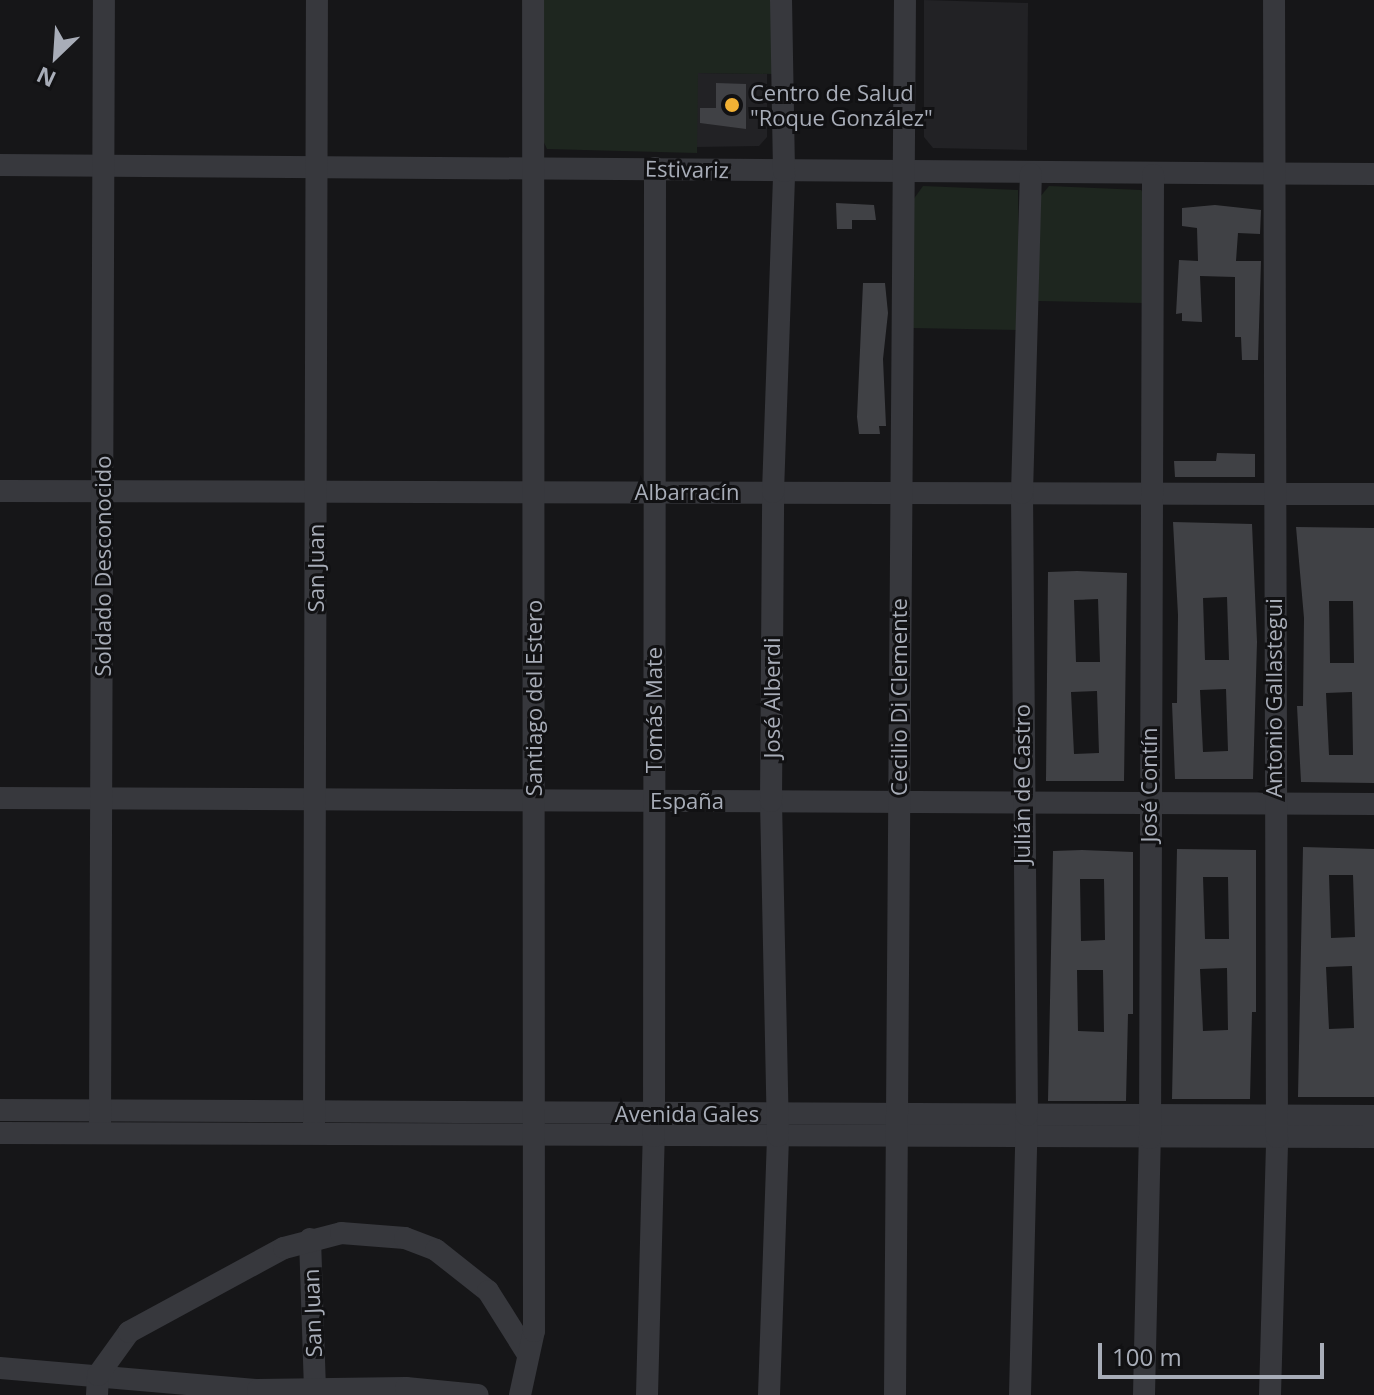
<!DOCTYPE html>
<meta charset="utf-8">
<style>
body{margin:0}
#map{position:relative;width:1374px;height:1395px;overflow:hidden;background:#161618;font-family:"Open Sans",sans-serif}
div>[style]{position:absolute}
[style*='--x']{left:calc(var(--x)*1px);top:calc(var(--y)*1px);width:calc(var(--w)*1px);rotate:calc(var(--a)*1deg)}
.built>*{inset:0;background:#222225}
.green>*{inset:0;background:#1e261f}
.building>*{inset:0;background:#404145}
.minor>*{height:22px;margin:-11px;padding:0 11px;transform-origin:11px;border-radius:11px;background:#37383d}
.dots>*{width:22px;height:22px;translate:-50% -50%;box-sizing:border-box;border:4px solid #111113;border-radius:50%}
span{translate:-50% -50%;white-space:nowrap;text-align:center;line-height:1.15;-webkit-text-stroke:6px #111113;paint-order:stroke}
.poi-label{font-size:22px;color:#a8adb8}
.left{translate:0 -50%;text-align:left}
.street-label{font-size:22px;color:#a8adb8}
.north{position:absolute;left:16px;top:16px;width:80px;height:80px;-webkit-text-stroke:6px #111113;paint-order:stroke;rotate:205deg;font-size:22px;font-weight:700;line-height:32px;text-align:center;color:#a8adb8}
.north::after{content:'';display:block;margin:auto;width:28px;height:36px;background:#a8adb8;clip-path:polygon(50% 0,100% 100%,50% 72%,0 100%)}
.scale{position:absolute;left:1098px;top:1343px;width:226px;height:36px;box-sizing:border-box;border:4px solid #a8adb8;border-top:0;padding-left:10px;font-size:24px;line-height:28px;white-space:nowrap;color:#a8adb8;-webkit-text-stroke:6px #111113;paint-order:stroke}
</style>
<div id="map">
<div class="built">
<div style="clip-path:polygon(924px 0,1028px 3px,1027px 150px,933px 148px,924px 137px)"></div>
<div style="clip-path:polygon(697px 73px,767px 74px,767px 137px,759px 146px,697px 147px)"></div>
</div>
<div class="green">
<div style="clip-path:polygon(543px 0,772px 0,772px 74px,698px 73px,697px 153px,547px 149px,542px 138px)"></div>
<div style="clip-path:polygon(923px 186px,1018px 190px,1020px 330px,912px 328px,913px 200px)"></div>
<div style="clip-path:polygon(1049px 186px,1141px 190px,1146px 196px,1144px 303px,1038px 301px,1040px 197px)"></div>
</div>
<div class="building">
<div style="clip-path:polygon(716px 83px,746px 84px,746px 129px,700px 123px,700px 108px,716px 108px)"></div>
<div style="clip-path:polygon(836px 203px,874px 205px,876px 220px,852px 220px,852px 229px,837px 229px)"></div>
<div style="clip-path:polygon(1215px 205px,1261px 210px,1260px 234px,1238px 233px,1236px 261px,1261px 261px,1258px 360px,1242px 360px,1241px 337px,1235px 337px,1235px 277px,1200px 276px,1202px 322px,1182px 321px,1182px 313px,1176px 314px,1179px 260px,1198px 261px,1197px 228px,1182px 226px,1182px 208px)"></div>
<div style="clip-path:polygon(863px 283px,885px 283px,888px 313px,883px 359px,886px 426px,879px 426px,880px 434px,859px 434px,857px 417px)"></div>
<div style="clip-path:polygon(1217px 453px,1255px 454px,1255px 477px,1175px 477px,1174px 461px,1216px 461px)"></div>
<div style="clip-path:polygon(evenodd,1173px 522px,1252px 524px,1257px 642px,1253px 779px,1175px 779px,1172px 703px,1177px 703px,1178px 615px,1173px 522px,1227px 597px,1229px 660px,1205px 660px,1203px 598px,1227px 597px,1173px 522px,1226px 689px,1228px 751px,1203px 752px,1200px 690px,1226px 689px)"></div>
<div style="clip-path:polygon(evenodd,1296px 527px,1374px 528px,1374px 783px,1301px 782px,1297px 706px,1303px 706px,1304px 618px,1296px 527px,1329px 601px,1353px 601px,1354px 663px,1330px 663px,1329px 601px,1296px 527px,1352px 692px,1353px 755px,1329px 755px,1326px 693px,1352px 692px)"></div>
<div style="clip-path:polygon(evenodd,1077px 571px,1127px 573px,1124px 781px,1046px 781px,1048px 572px,1077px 571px,1098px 599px,1100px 662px,1076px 662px,1074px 600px,1098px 599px,1077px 571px,1097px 691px,1099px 753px,1074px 754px,1071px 692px,1097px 691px)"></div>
<div style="clip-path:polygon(evenodd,1303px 847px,1374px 849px,1374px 1097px,1298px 1097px,1303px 847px,1329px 875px,1353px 875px,1355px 937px,1331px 938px,1329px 875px,1303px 847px,1352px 966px,1354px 1028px,1329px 1029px,1326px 967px,1352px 966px)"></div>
<div style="clip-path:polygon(evenodd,1177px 849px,1256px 850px,1256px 1012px,1252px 1012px,1250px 1099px,1172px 1099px,1177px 849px,1203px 877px,1228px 877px,1229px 939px,1205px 939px,1203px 877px,1177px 849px,1227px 968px,1228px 1030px,1203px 1031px,1200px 969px,1227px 968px)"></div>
<div style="clip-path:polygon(evenodd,1082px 850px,1133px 852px,1133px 1014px,1128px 1014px,1126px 1101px,1048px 1101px,1053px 851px,1082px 850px,1080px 879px,1104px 879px,1105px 940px,1081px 941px,1080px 879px,1082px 850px,1077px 970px,1103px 970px,1104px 1032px,1078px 1031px,1077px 970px)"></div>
</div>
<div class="minor">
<div style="--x:0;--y:165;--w:1374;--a:0.38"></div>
<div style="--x:0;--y:491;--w:1374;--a:0.13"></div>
<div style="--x:0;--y:798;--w:1374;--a:0.25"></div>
<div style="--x:0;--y:1110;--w:1374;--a:0.25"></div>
<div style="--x:100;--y:1123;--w:1123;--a:-89.8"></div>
<div style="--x:314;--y:1127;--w:1127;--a:-89.85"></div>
<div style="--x:0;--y:1133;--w:1374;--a:0.17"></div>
<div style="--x:310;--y:1239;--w:148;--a:88.1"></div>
<div style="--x:0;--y:1368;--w:259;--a:4.9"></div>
<div style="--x:258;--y:1390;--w:148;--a:-0.8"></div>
<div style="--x:406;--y:1388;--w:72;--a:5.6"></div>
<div style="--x:97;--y:1395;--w:20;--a:-87"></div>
<div style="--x:98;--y:1375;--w:53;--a:-54.2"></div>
<div style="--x:129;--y:1332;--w:176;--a:-28.5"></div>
<div style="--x:284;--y:1248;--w:59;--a:-14.7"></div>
<div style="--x:341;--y:1233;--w:64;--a:4.5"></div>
<div style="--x:405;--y:1238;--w:33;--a:21"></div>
<div style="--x:436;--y:1250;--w:66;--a:38.3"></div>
<div style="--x:488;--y:1291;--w:73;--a:57.8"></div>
<div style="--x:520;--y:1395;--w:66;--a:-77.7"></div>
<div style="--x:534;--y:1331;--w:1331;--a:-90.04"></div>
<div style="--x:647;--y:1395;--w:259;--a:-88.5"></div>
<div style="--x:654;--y:1136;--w:968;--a:-89.94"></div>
<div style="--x:769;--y:1395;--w:259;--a:-88"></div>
<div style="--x:778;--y:1136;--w:335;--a:-91.2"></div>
<div style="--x:771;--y:801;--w:309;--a:-89.6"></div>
<div style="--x:773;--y:492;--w:321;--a:-88"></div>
<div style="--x:784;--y:171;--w:171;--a:-91"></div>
<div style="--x:895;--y:1395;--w:1395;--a:-89.59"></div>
<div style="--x:1020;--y:1395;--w:280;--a:-88.6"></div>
<div style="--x:1027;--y:1115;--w:622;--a:-90.46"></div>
<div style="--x:1022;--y:493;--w:319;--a:-88.4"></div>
<div style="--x:1144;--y:1395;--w:257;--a:-88.7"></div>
<div style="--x:1150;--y:1138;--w:963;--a:-89.82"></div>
<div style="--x:1270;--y:1395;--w:258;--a:-88.4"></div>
<div style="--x:1277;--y:1137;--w:1137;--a:-90.15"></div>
</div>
<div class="dots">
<div style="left:732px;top:105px;background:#f2b134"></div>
</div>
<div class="poi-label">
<span class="left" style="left:750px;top:105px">Centro de Salud<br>"Roque González"</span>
</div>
<div class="street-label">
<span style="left:687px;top:169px;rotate:1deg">Estivariz</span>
<span style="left:687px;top:492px">Albarracín</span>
<span style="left:103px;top:566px;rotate:-90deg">Soldado Desconocido</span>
<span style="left:316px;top:568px;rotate:-90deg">San Juan</span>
<span style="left:899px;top:697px;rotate:-90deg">Cecilio Di Clemente</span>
<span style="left:534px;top:698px;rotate:-90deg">Santiago del Estero</span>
<span style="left:772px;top:698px;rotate:-90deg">José Alberdi</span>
<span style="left:1274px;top:698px;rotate:-90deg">Antonio Gallastegui</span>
<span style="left:654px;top:710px;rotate:-90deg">Tomás Mate</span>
<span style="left:1022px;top:784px;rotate:-90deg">Julián de Castro</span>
<span style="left:1149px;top:785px;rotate:-90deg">José Contín</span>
<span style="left:687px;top:801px">España</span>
<span style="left:687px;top:1114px">Avenida Gales</span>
<span style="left:312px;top:1313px;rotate:-92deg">San Juan</span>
</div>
<div class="north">N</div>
<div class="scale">100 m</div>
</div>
